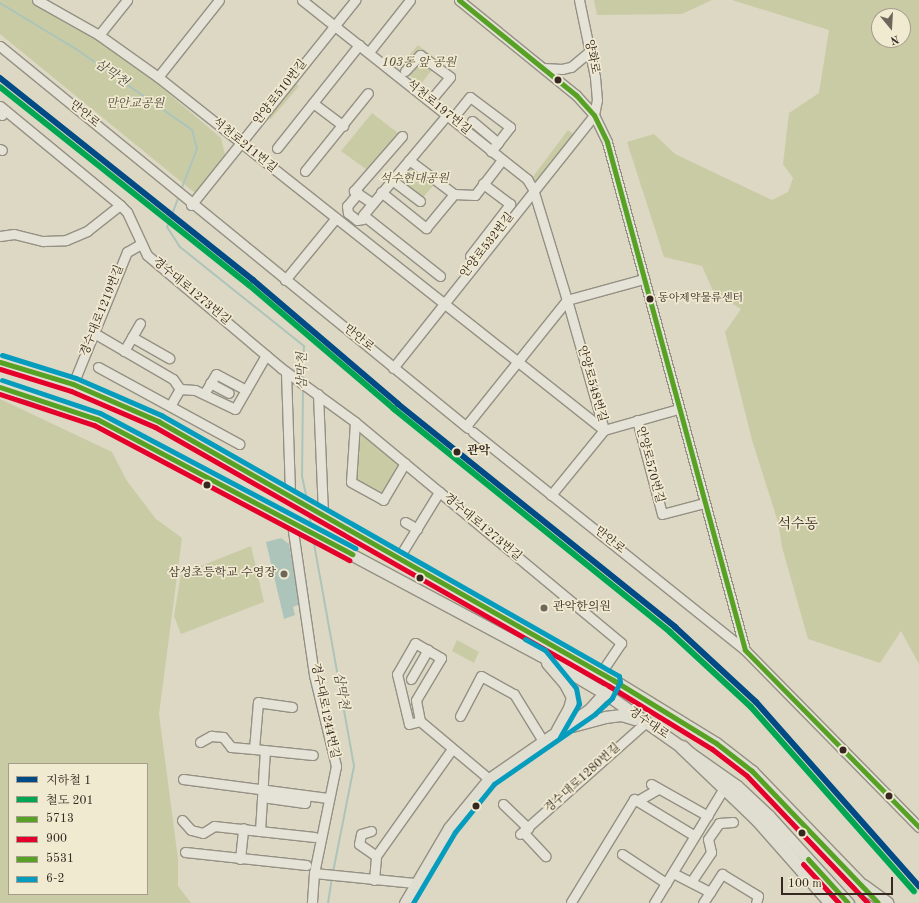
<!DOCTYPE html>
<meta charset="utf-8">
<style>
body{margin:0}
#map{position:relative;width:919px;height:903px;overflow:hidden;background:#ddd8c3;font-family:"Old Standard TT","Noto Serif KR",serif}
div>[style]{position:absolute}
[style*='--x']{left:calc(var(--x)*1px);top:calc(var(--y)*1px);width:calc(var(--w)*1px);rotate:calc(var(--a)*1deg)}
.green>*{inset:0;background:#c9cba5}
.water>*{inset:0;background:#adc4bb}
.stream>*{height:2px;margin:-1px;padding:0 1px;transform-origin:1px;border-radius:1px;background:#adc4bb}
.roads{filter:drop-shadow(1px 0 #949084) drop-shadow(-1px 0 #949084) drop-shadow(0 1px #949084) drop-shadow(0 -1px #949084)}
.minor>*{height:9px;margin:-4.5px;padding:0 4.5px;transform-origin:4.5px;border-radius:4.5px;background:#e5e2d7}
.major>*{height:11px;margin:-5.5px;padding:0 5.5px;transform-origin:5.5px;border-radius:5.5px;background:#e0ddd1}
.highway>*{height:13px;margin:-6.5px;padding:0 6.5px;transform-origin:6.5px;border-radius:6.5px;background:#e0ddd1}
.bus-1>*{height:5px;margin:-2.5px;padding:0 2.5px;transform-origin:2.5px;border-radius:2.5px;background:#57a225}
.bus-2>*{height:5px;margin:-2.5px;padding:0 2.5px;transform-origin:2.5px;border-radius:2.5px;background:#e4002b}
.bus-3>*{height:5px;margin:-2.5px;padding:0 2.5px;transform-origin:2.5px;border-radius:2.5px;background:#57a225}
.bus-4>*{height:5px;margin:-2.5px;padding:0 2.5px;transform-origin:2.5px;border-radius:2.5px;background:#059cbd}
.rail-1>*{height:6px;margin:-3px;padding:0 3px;transform-origin:3px;border-radius:3px;background:#00a651}
.metro-1>*{height:6px;margin:-3px;padding:0 3px;transform-origin:3px;border-radius:3px;background:#004a85}
.dots>*{width:11px;height:11px;translate:-50% -50%;box-sizing:border-box;border:2px solid #f0ead1;border-radius:50%}
span{translate:-50% -50%;white-space:nowrap;text-align:center;line-height:1.15;-webkit-text-stroke:3.5px #f0ead1;paint-order:stroke}
.bus-label{font-size:11px;color:#362721}
.left{translate:0 -50%;text-align:left}
.street-label{font-size:12px;color:#362721}
.park-label{font-size:12px;color:#574d3c;font-style:italic}
.stop-label{font-size:12px;color:#362721;font-weight:700}
.poi-label{font-size:12px;color:#362721}
.right{translate:-100% -50%;text-align:right}
.water-label{font-size:13px;color:#4f4c46;font-style:italic}
.quarter-label{font-size:14px;color:#362721}
.legend{position:absolute;left:8px;top:763px;width:140px;height:132px;box-sizing:border-box;background:#f0ead1;border:1px solid #a69c8b;margin:0;padding:5px 7px;list-style:none;font-size:12px;color:#362721}
.legend li{display:flex;align-items:center;gap:8px;height:20px}
.legend b{width:20px;border:1px solid #a69c8b}
.north{position:absolute;left:871px;top:8px;width:40px;height:40px;box-sizing:border-box;background:#f0ead1;border:1px solid #a69c8b;border-radius:50%;rotate:162deg;font-size:11px;font-weight:700;line-height:16px;text-align:center;color:#362721}
.north::after{content:'';display:block;margin:auto;width:14px;height:18px;background:#70655a;clip-path:polygon(50% 0,100% 100%,50% 72%,0 100%)}
.scale{position:absolute;left:781px;top:877px;width:112px;height:18px;box-sizing:border-box;border:2px solid #362721;border-top:0;padding-left:5px;font-size:12px;line-height:14px;white-space:nowrap;color:#362721;-webkit-text-stroke:3px #f0ead1;paint-order:stroke}
</style>
<div id="map">
<div class="green">
<div style="clip-path:polygon(0 0,32px 0,74px 24px,155px 82px,221px 138px,225px 155px,195px 193px,0 34px)"></div>
<div style="clip-path:polygon(594px 0,712px 0,682px 14px,597px 15px)"></div>
<div style="clip-path:polygon(evenodd,732px 0,919px 0,919px 664px,901px 631px,880px 663px,808px 639px,782px 547px,778px 522px,752px 440px,725px 332px,741px 309px,714px 293px,702px 266px,664px 257px,627px 142px,654px 134px,675px 154px,772px 200px,788px 192px,793px 178px,783px 164px,789px 113px,819px 93px,829px 30px,732px 0,879px 16px,903px 16px,903px 40px,879px 40px,879px 16px)"></div>
<div style="clip-path:polygon(418px 45px,439px 61px,420px 85px,400px 66px)"></div>
<div style="clip-path:polygon(295px 83px,299px 86px,271px 119px,267px 116px)"></div>
<div style="clip-path:polygon(372px 113px,398px 133px,367px 170px,341px 151px)"></div>
<div style="clip-path:polygon(568px 130px,575px 135px,538px 184px,532px 178px)"></div>
<div style="clip-path:polygon(409px 160px,437px 181px,420px 201px,392px 180px)"></div>
<div style="clip-path:polygon(evenodd,0 399px,112px 452px,127px 481px,156px 519px,182px 538px,159px 714px,178px 859px,178px 886px,191px 903px,0 903px,0 399px,9px 764px,147px 764px,147px 894px,9px 894px,9px 764px)"></div>
<div style="clip-path:polygon(355px 434px,368px 437px,402px 469px,383px 500px,351px 482px)"></div>
<div style="clip-path:polygon(251px 546px,264px 602px,181px 634px,174px 616px,181px 574px)"></div>
<div style="clip-path:polygon(457px 640px,479px 652px,474px 663px,452px 651px)"></div>
</div>
<div class="water">
<div style="clip-path:polygon(281px 538px,289px 544px,300px 604px,293px 607px,295px 615px,284px 619px,266px 542px)"></div>
</div>
<div class="stream">
<div style="--x:0;--y:3;--w:89;--a:31.2"></div>
<div style="--x:76;--y:49;--w:141;--a:34.9"></div>
<div style="--x:192;--y:130;--w:20;--a:75"></div>
<div style="--x:197;--y:149;--w:44;--a:111.3"></div>
<div style="--x:179;--y:196;--w:33;--a:111"></div>
<div style="--x:167;--y:227;--w:24;--a:57"></div>
<div style="--x:180;--y:247;--w:159;--a:38.6"></div>
<div style="--x:304;--y:346;--w:35;--a:92"></div>
<div style="--x:303;--y:387;--w:89;--a:90.6"></div>
<div style="--x:302;--y:476;--w:25;--a:78"></div>
<div style="--x:308;--y:511;--w:17;--a:77"></div>
<div style="--x:313;--y:538;--w:232;--a:79.8"></div>
<div style="--x:354;--y:766;--w:108;--a:101.2"></div>
<div style="--x:328;--y:903;--w:26;--a:-81"></div>
</div>
<div class="roads">
<div class="minor">
<div style="--x:37;--y:0;--w:71;--a:29.4"></div>
<div style="--x:99;--y:35;--w:72;--a:35.4"></div>
<div style="--x:158;--y:77;--w:569;--a:38.36"></div>
<div style="--x:302;--y:0;--w:288;--a:38.5"></div>
<div style="--x:527;--y:179;--w:12;--a:59"></div>
<div style="--x:533;--y:189;--w:116;--a:73"></div>
<div style="--x:567;--y:300;--w:135;--a:74.1"></div>
<div style="--x:459;--y:0;--w:151;--a:39.1"></div>
<div style="--x:576;--y:95;--w:27;--a:48"></div>
<div style="--x:594;--y:115;--w:30;--a:64"></div>
<div style="--x:607;--y:142;--w:526;--a:74.8"></div>
<div style="--x:745;--y:650;--w:248;--a:45.5"></div>
<div style="--x:99;--y:35;--w:45;--a:-51.3"></div>
<div style="--x:0;--y:46;--w:604;--a:39.22"></div>
<div style="--x:369;--y:52;--w:66;--a:-51.7"></div>
<div style="--x:543;--y:68;--w:19;--a:3"></div>
<div style="--x:562;--y:69;--w:9;--a:-13"></div>
<div style="--x:571;--y:67;--w:25;--a:-40"></div>
<div style="--x:405;--y:71;--w:22;--a:-47"></div>
<div style="--x:420;--y:55;--w:37;--a:36"></div>
<div style="--x:450;--y:77;--w:31;--a:130"></div>
<div style="--x:158;--y:77;--w:98;--a:-51.6"></div>
<div style="--x:313;--y:103;--w:38;--a:37"></div>
<div style="--x:0;--y:106;--w:156;--a:39.5"></div>
<div style="--x:120;--y:205;--w:10;--a:45"></div>
<div style="--x:127;--y:212;--w:47;--a:65.1"></div>
<div style="--x:147;--y:255;--w:175;--a:40.1"></div>
<div style="--x:281;--y:368;--w:92;--a:36.1"></div>
<div style="--x:355;--y:422;--w:346;--a:39.7"></div>
<div style="--x:621;--y:643;--w:36;--a:124"></div>
<div style="--x:0;--y:114;--w:2;--a:27"></div>
<div style="--x:456;--y:114;--w:22;--a:-51"></div>
<div style="--x:470;--y:97;--w:50;--a:36.9"></div>
<div style="--x:510;--y:127;--w:31;--a:128"></div>
<div style="--x:472;--y:121;--w:34;--a:40"></div>
<div style="--x:277;--y:148;--w:132;--a:-51.5"></div>
<div style="--x:0;--y:149;--w:2;--a:27"></div>
<div style="--x:409;--y:160;--w:56;--a:37.1"></div>
<div style="--x:454;--y:194;--w:21;--a:3"></div>
<div style="--x:475;--y:195;--w:44;--a:-52.4"></div>
<div style="--x:305;--y:171;--w:100;--a:-51.1"></div>
<div style="--x:392;--y:180;--w:35;--a:37"></div>
<div style="--x:381;--y:192;--w:58;--a:38.7"></div>
<div style="--x:426;--y:228;--w:44;--a:-50.5"></div>
<div style="--x:358;--y:193;--w:17;--a:130"></div>
<div style="--x:347;--y:206;--w:7;--a:82"></div>
<div style="--x:348;--y:213;--w:11;--a:38"></div>
<div style="--x:357;--y:220;--w:6;--a:-9"></div>
<div style="--x:372;--y:203;--w:22;--a:-146"></div>
<div style="--x:354;--y:191;--w:73;--a:-48.9"></div>
<div style="--x:191;--y:205;--w:263;--a:-51.3"></div>
<div style="--x:0;--y:236;--w:14;--a:-8"></div>
<div style="--x:14;--y:234;--w:30;--a:14"></div>
<div style="--x:43;--y:241;--w:23;--a:-2"></div>
<div style="--x:66;--y:240;--w:23;--a:-23"></div>
<div style="--x:87;--y:231;--w:42;--a:-38.2"></div>
<div style="--x:470;--y:256;--w:66;--a:-52.4"></div>
<div style="--x:510;--y:204;--w:34;--a:-143"></div>
<div style="--x:440;--y:276;--w:98;--a:-141.6"></div>
<div style="--x:363;--y:215;--w:131;--a:-50"></div>
<div style="--x:285;--y:280;--w:80;--a:-50.6"></div>
<div style="--x:94;--y:333;--w:91;--a:30.2"></div>
<div style="--x:173;--y:379;--w:12;--a:55"></div>
<div style="--x:180;--y:389;--w:15;--a:4"></div>
<div style="--x:195;--y:390;--w:44;--a:25.4"></div>
<div style="--x:235;--y:409;--w:62;--a:-60.1"></div>
<div style="--x:132;--y:337;--w:43;--a:29.6"></div>
<div style="--x:124;--y:351;--w:32;--a:-60"></div>
<div style="--x:98;--y:367;--w:161;--a:28.6"></div>
<div style="--x:393;--y:368;--w:323;--a:-51.5"></div>
<div style="--x:594;--y:115;--w:15;--a:-79"></div>
<div style="--x:597;--y:100;--w:23;--a:-95"></div>
<div style="--x:595;--y:77;--w:79;--a:-101.7"></div>
<div style="--x:286;--y:372;--w:123;--a:88.1"></div>
<div style="--x:210;--y:383;--w:21;--a:28"></div>
<div style="--x:73;--y:384;--w:143;--a:-67.8"></div>
<div style="--x:127;--y:252;--w:16;--a:-30"></div>
<div style="--x:204;--y:394;--w:23;--a:-59"></div>
<div style="--x:216;--y:374;--w:34;--a:28"></div>
<div style="--x:318;--y:394;--w:120;--a:87.6"></div>
<div style="--x:170;--y:406;--w:20;--a:-60"></div>
<div style="--x:637;--y:420;--w:97;--a:75.1"></div>
<div style="--x:662;--y:514;--w:43;--a:-14.7"></div>
<div style="--x:355;--y:422;--w:60;--a:93.8"></div>
<div style="--x:351;--y:482;--w:37;--a:29"></div>
<div style="--x:383;--y:500;--w:43;--a:-59.3"></div>
<div style="--x:466;--y:426;--w:161;--a:-51.3"></div>
<div style="--x:567;--y:300;--w:80;--a:-15.3"></div>
<div style="--x:473;--y:432;--w:349;--a:38.7"></div>
<div style="--x:551;--y:495;--w:84;--a:-50.8"></div>
<div style="--x:604;--y:430;--w:77;--a:-15.8"></div>
<div style="--x:405;--y:522;--w:14;--a:30"></div>
<div style="--x:292;--y:524;--w:153;--a:81.7"></div>
<div style="--x:314;--y:675;--w:94;--a:76.4"></div>
<div style="--x:336;--y:766;--w:109;--a:101.6"></div>
<div style="--x:314;--y:873;--w:30;--a:94"></div>
<div style="--x:398;--y:559;--w:79;--a:-58.5"></div>
<div style="--x:411;--y:679;--w:34;--a:-60"></div>
<div style="--x:292;--y:707;--w:34;--a:-172"></div>
<div style="--x:258;--y:702;--w:47;--a:94.9"></div>
<div style="--x:254;--y:749;--w:59;--a:5.8"></div>
<div style="--x:460;--y:716;--w:45;--a:-62.3"></div>
<div style="--x:481;--y:676;--w:38;--a:29"></div>
<div style="--x:514;--y:694;--w:55;--a:58.3"></div>
<div style="--x:420;--y:721;--w:21;--a:-101"></div>
<div style="--x:416;--y:700;--w:49;--a:-59.2"></div>
<div style="--x:441;--y:658;--w:30;--a:-150"></div>
<div style="--x:415;--y:643;--w:36;--a:120"></div>
<div style="--x:397;--y:674;--w:51;--a:76.5"></div>
<div style="--x:409;--y:724;--w:11;--a:-15"></div>
<div style="--x:420;--y:721;--w:90;--a:40"></div>
<div style="--x:200;--y:742;--w:13;--a:-29"></div>
<div style="--x:211;--y:736;--w:12;--a:5"></div>
<div style="--x:223;--y:737;--w:13;--a:51"></div>
<div style="--x:231;--y:747;--w:23;--a:5"></div>
<div style="--x:183;--y:779;--w:146;--a:7.5"></div>
<div style="--x:651;--y:784;--w:65;--a:29.3"></div>
<div style="--x:270;--y:791;--w:7;--a:98"></div>
<div style="--x:269;--y:798;--w:36;--a:8"></div>
<div style="--x:305;--y:803;--w:7;--a:-82"></div>
<div style="--x:637;--y:801;--w:24;--a:-30"></div>
<div style="--x:503;--y:804;--w:35;--a:44"></div>
<div style="--x:182;--y:820;--w:13;--a:48"></div>
<div style="--x:191;--y:830;--w:12;--a:14"></div>
<div style="--x:203;--y:833;--w:13;--a:-32"></div>
<div style="--x:214;--y:826;--w:101;--a:6.3"></div>
<div style="--x:260;--y:831;--w:81;--a:-86.5"></div>
<div style="--x:371;--y:831;--w:10;--a:163"></div>
<div style="--x:361;--y:834;--w:10;--a:101"></div>
<div style="--x:359;--y:844;--w:21;--a:35"></div>
<div style="--x:523;--y:832;--w:33;--a:47"></div>
<div style="--x:520;--y:834;--w:167;--a:-41.6"></div>
<div style="--x:185;--y:852;--w:122;--a:6.1"></div>
<div style="--x:622;--y:854;--w:53;--a:33.4"></div>
<div style="--x:240;--y:859;--w:31;--a:-84"></div>
<div style="--x:314;--y:873;--w:101;--a:5.7"></div>
<div style="--x:673;--y:873;--w:42;--a:27.2"></div>
<div style="--x:374;--y:880;--w:24;--a:-85"></div>
<div style="--x:376;--y:856;--w:131;--a:-54.6"></div>
<div style="--x:691;--y:882;--w:36;--a:-56"></div>
<div style="--x:711;--y:852;--w:13;--a:-103"></div>
<div style="--x:708;--y:839;--w:19;--a:-55"></div>
<div style="--x:719;--y:823;--w:14;--a:-4"></div>
<div style="--x:571;--y:902;--w:121;--a:-58.5"></div>
<div style="--x:634;--y:799;--w:71;--a:31.2"></div>
<div style="--x:654;--y:903;--w:135;--a:-58.7"></div>
<div style="--x:703;--y:903;--w:35;--a:-57"></div>
<div style="--x:722;--y:874;--w:42;--a:31.4"></div>
<div style="--x:758;--y:896;--w:7;--a:106"></div>
</div>
<div class="major">
<div style="--x:0;--y:362;--w:76;--a:16.8"></div>
<div style="--x:73;--y:384;--w:93;--a:23.5"></div>
<div style="--x:158;--y:421;--w:524;--a:29.65"></div>
<div style="--x:613;--y:680;--w:121;--a:31.5"></div>
<div style="--x:716;--y:743;--w:46;--a:37.9"></div>
<div style="--x:752;--y:771;--w:168;--a:46"></div>
<div style="--x:0;--y:387;--w:31;--a:15"></div>
<div style="--x:30;--y:395;--w:71;--a:19.7"></div>
<div style="--x:97;--y:419;--w:502;--a:28.05"></div>
<div style="--x:540;--y:655;--w:77;--a:30.6"></div>
<div style="--x:606;--y:694;--w:160;--a:35.1"></div>
<div style="--x:737;--y:786;--w:44;--a:43.2"></div>
<div style="--x:769;--y:816;--w:118;--a:47.8"></div>
<div style="--x:547;--y:663;--w:28;--a:49"></div>
<div style="--x:565;--y:684;--w:15;--a:62"></div>
<div style="--x:572;--y:697;--w:11;--a:105"></div>
<div style="--x:569;--y:708;--w:25;--a:119"></div>
<div style="--x:572;--y:726;--w:34;--a:-15"></div>
<div style="--x:605;--y:717;--w:16;--a:-7"></div>
<div style="--x:621;--y:715;--w:14;--a:17"></div>
<div style="--x:405;--y:903;--w:87;--a:-59.6"></div>
<div style="--x:449;--y:828;--w:63;--a:-50.8"></div>
<div style="--x:489;--y:779;--w:123;--a:-34.7"></div>
<div style="--x:590;--y:709;--w:28;--a:-48"></div>
</div>
<div class="highway">
<div style="--x:682;--y:747;--w:104;--a:43.8"></div>
<div style="--x:757;--y:819;--w:112;--a:48.6"></div>
<div style="--x:863;--y:886;--w:29;--a:36"></div>
</div>
</div>
<div class="bus-1">
<div style="--x:0;--y:362;--w:76;--a:16.8"></div>
<div style="--x:73;--y:384;--w:93;--a:23.5"></div>
<div style="--x:158;--y:421;--w:524;--a:29.65"></div>
<div style="--x:613;--y:680;--w:121;--a:31.5"></div>
<div style="--x:716;--y:743;--w:46;--a:37.9"></div>
<div style="--x:752;--y:771;--w:182;--a:46.3"></div>
<div style="--x:0;--y:387;--w:102;--a:18.3"></div>
<div style="--x:97;--y:419;--w:289;--a:27.9"></div>
<div style="--x:808;--y:859;--w:59;--a:47.7"></div>
</div>
<div class="bus-2">
<div style="--x:0;--y:369;--w:74;--a:17.2"></div>
<div style="--x:71;--y:391;--w:91;--a:23.2"></div>
<div style="--x:155;--y:427;--w:523;--a:29.7"></div>
<div style="--x:609;--y:686;--w:121;--a:31.5"></div>
<div style="--x:712;--y:749;--w:44;--a:37.6"></div>
<div style="--x:747;--y:776;--w:175;--a:46.4"></div>
<div style="--x:0;--y:394;--w:99;--a:18.3"></div>
<div style="--x:94;--y:425;--w:289;--a:27.9"></div>
<div style="--x:803;--y:864;--w:53;--a:47.3"></div>
</div>
<div class="bus-3">
<div style="--x:459;--y:0;--w:151;--a:39.1"></div>
<div style="--x:576;--y:95;--w:27;--a:48"></div>
<div style="--x:594;--y:115;--w:30;--a:64"></div>
<div style="--x:607;--y:142;--w:526;--a:74.8"></div>
<div style="--x:745;--y:650;--w:248;--a:45.5"></div>
</div>
<div class="bus-4">
<div style="--x:2;--y:355;--w:77;--a:17.3"></div>
<div style="--x:76;--y:378;--w:93;--a:23.5"></div>
<div style="--x:161;--y:415;--w:527;--a:29.68"></div>
<div style="--x:619;--y:676;--w:6;--a:81"></div>
<div style="--x:620;--y:682;--w:18;--a:117"></div>
<div style="--x:612;--y:698;--w:23;--a:137"></div>
<div style="--x:595;--y:714;--w:123;--a:145.3"></div>
<div style="--x:494;--y:784;--w:62;--a:129.1"></div>
<div style="--x:455;--y:832;--w:82;--a:120.6"></div>
<div style="--x:2;--y:380;--w:103;--a:18.6"></div>
<div style="--x:100;--y:413;--w:289;--a:27.9"></div>
<div style="--x:525;--y:639;--w:23;--a:29"></div>
<div style="--x:545;--y:650;--w:49;--a:50.8"></div>
<div style="--x:576;--y:688;--w:16;--a:79"></div>
<div style="--x:579;--y:704;--w:38;--a:120"></div>
</div>
<div class="rail-1">
<div style="--x:0;--y:87;--w:318;--a:38.5"></div>
<div style="--x:249;--y:285;--w:191;--a:40.5"></div>
<div style="--x:394;--y:409;--w:355;--a:38.9"></div>
<div style="--x:670;--y:632;--w:110;--a:42.8"></div>
<div style="--x:751;--y:707;--w:246;--a:48.5"></div>
</div>
<div class="metro-1">
<div style="--x:0;--y:78;--w:324;--a:38.6"></div>
<div style="--x:253;--y:280;--w:191;--a:40.5"></div>
<div style="--x:398;--y:404;--w:356;--a:38.8"></div>
<div style="--x:675;--y:627;--w:110;--a:42.8"></div>
<div style="--x:756;--y:702;--w:246;--a:48.5"></div>
</div>
<div class="dots">
<div style="left:558px;top:80px;background:#362721"></div>
<div style="left:650px;top:299px;background:#362721"></div>
<div style="left:457px;top:452px;background:#362721"></div>
<div style="left:207px;top:485px;background:#362721"></div>
<div style="left:284px;top:574px;background:#70655a"></div>
<div style="left:420px;top:578px;background:#362721"></div>
<div style="left:544px;top:608px;background:#70655a"></div>
<div style="left:843px;top:750px;background:#362721"></div>
<div style="left:889px;top:796px;background:#362721"></div>
<div style="left:476px;top:806px;background:#362721"></div>
<div style="left:802px;top:833px;background:#362721"></div>
</div>
<div class="bus-label">
<span class="left" style="left:658px;top:299px">동아제약물류센터</span>
</div>
<div class="street-label">
<span style="left:591px;top:57px;rotate:79deg">양화로</span>
<span style="left:281px;top:93px;rotate:-52deg">안양로510번길</span>
<span style="left:438px;top:108px;rotate:39deg">석천로197번길</span>
<span style="left:84px;top:115px;rotate:40deg">만안로</span>
<span style="left:244px;top:146px;rotate:39deg">석천로211번길</span>
<span style="left:488px;top:246px;rotate:-52deg">안양로532번길</span>
<span style="left:191px;top:292px;rotate:40deg">경수대로1273번길</span>
<span style="left:103px;top:311px;rotate:-68deg">경수대로1219번길</span>
<span style="left:358px;top:339px;rotate:39deg">만안로</span>
<span style="left:591px;top:384px;rotate:74deg">안양로548번길</span>
<span style="left:649px;top:465px;rotate:75deg">안양로570번길</span>
<span style="left:482px;top:528px;rotate:40deg">경수대로1273번길</span>
<span style="left:609px;top:541px;rotate:39deg">만안로</span>
<span style="left:324px;top:711px;rotate:78deg">경수대로1244번길</span>
<span style="left:648px;top:724px;rotate:35deg">경수대로</span>
<span style="left:583px;top:779px;rotate:-42deg">경수대로1280번길</span>
</div>
<div class="park-label">
<span style="left:419px;top:64px">103동 앞 공원</span>
<span style="left:135px;top:105px">만안교공원</span>
<span style="left:414px;top:180px">석수현대공원</span>
</div>
<div class="stop-label">
<span class="left" style="left:467px;top:452px">관악</span>
</div>
<div class="poi-label">
<span class="right" style="left:276px;top:574px">삼성초등학교 수영장</span>
<span class="left" style="left:553px;top:608px">관악한의원</span>
</div>
<div class="water-label">
<span style="left:111px;top:74px;rotate:35deg">삼막천</span>
<span style="left:303px;top:371px;rotate:-90deg">삼막천</span>
<span style="left:340px;top:691px;rotate:80deg">삼막천</span>
</div>
<div class="quarter-label">
<span style="left:798px;top:524px">석수동</span>
</div>
<ul class="legend">
<li><b style="height:5px;background:#004a85"></b>지하철 1</li>
<li><b style="height:5px;background:#00a651"></b>철도 201</li>
<li><b style="height:5px;background:#57a225"></b>5713</li>
<li><b style="height:5px;background:#e4002b"></b>900</li>
<li><b style="height:5px;background:#57a225"></b>5531</li>
<li><b style="height:5px;background:#059cbd"></b>6-2</li>
</ul>
<div class="north">N</div>
<div class="scale">100 m</div>
</div>
